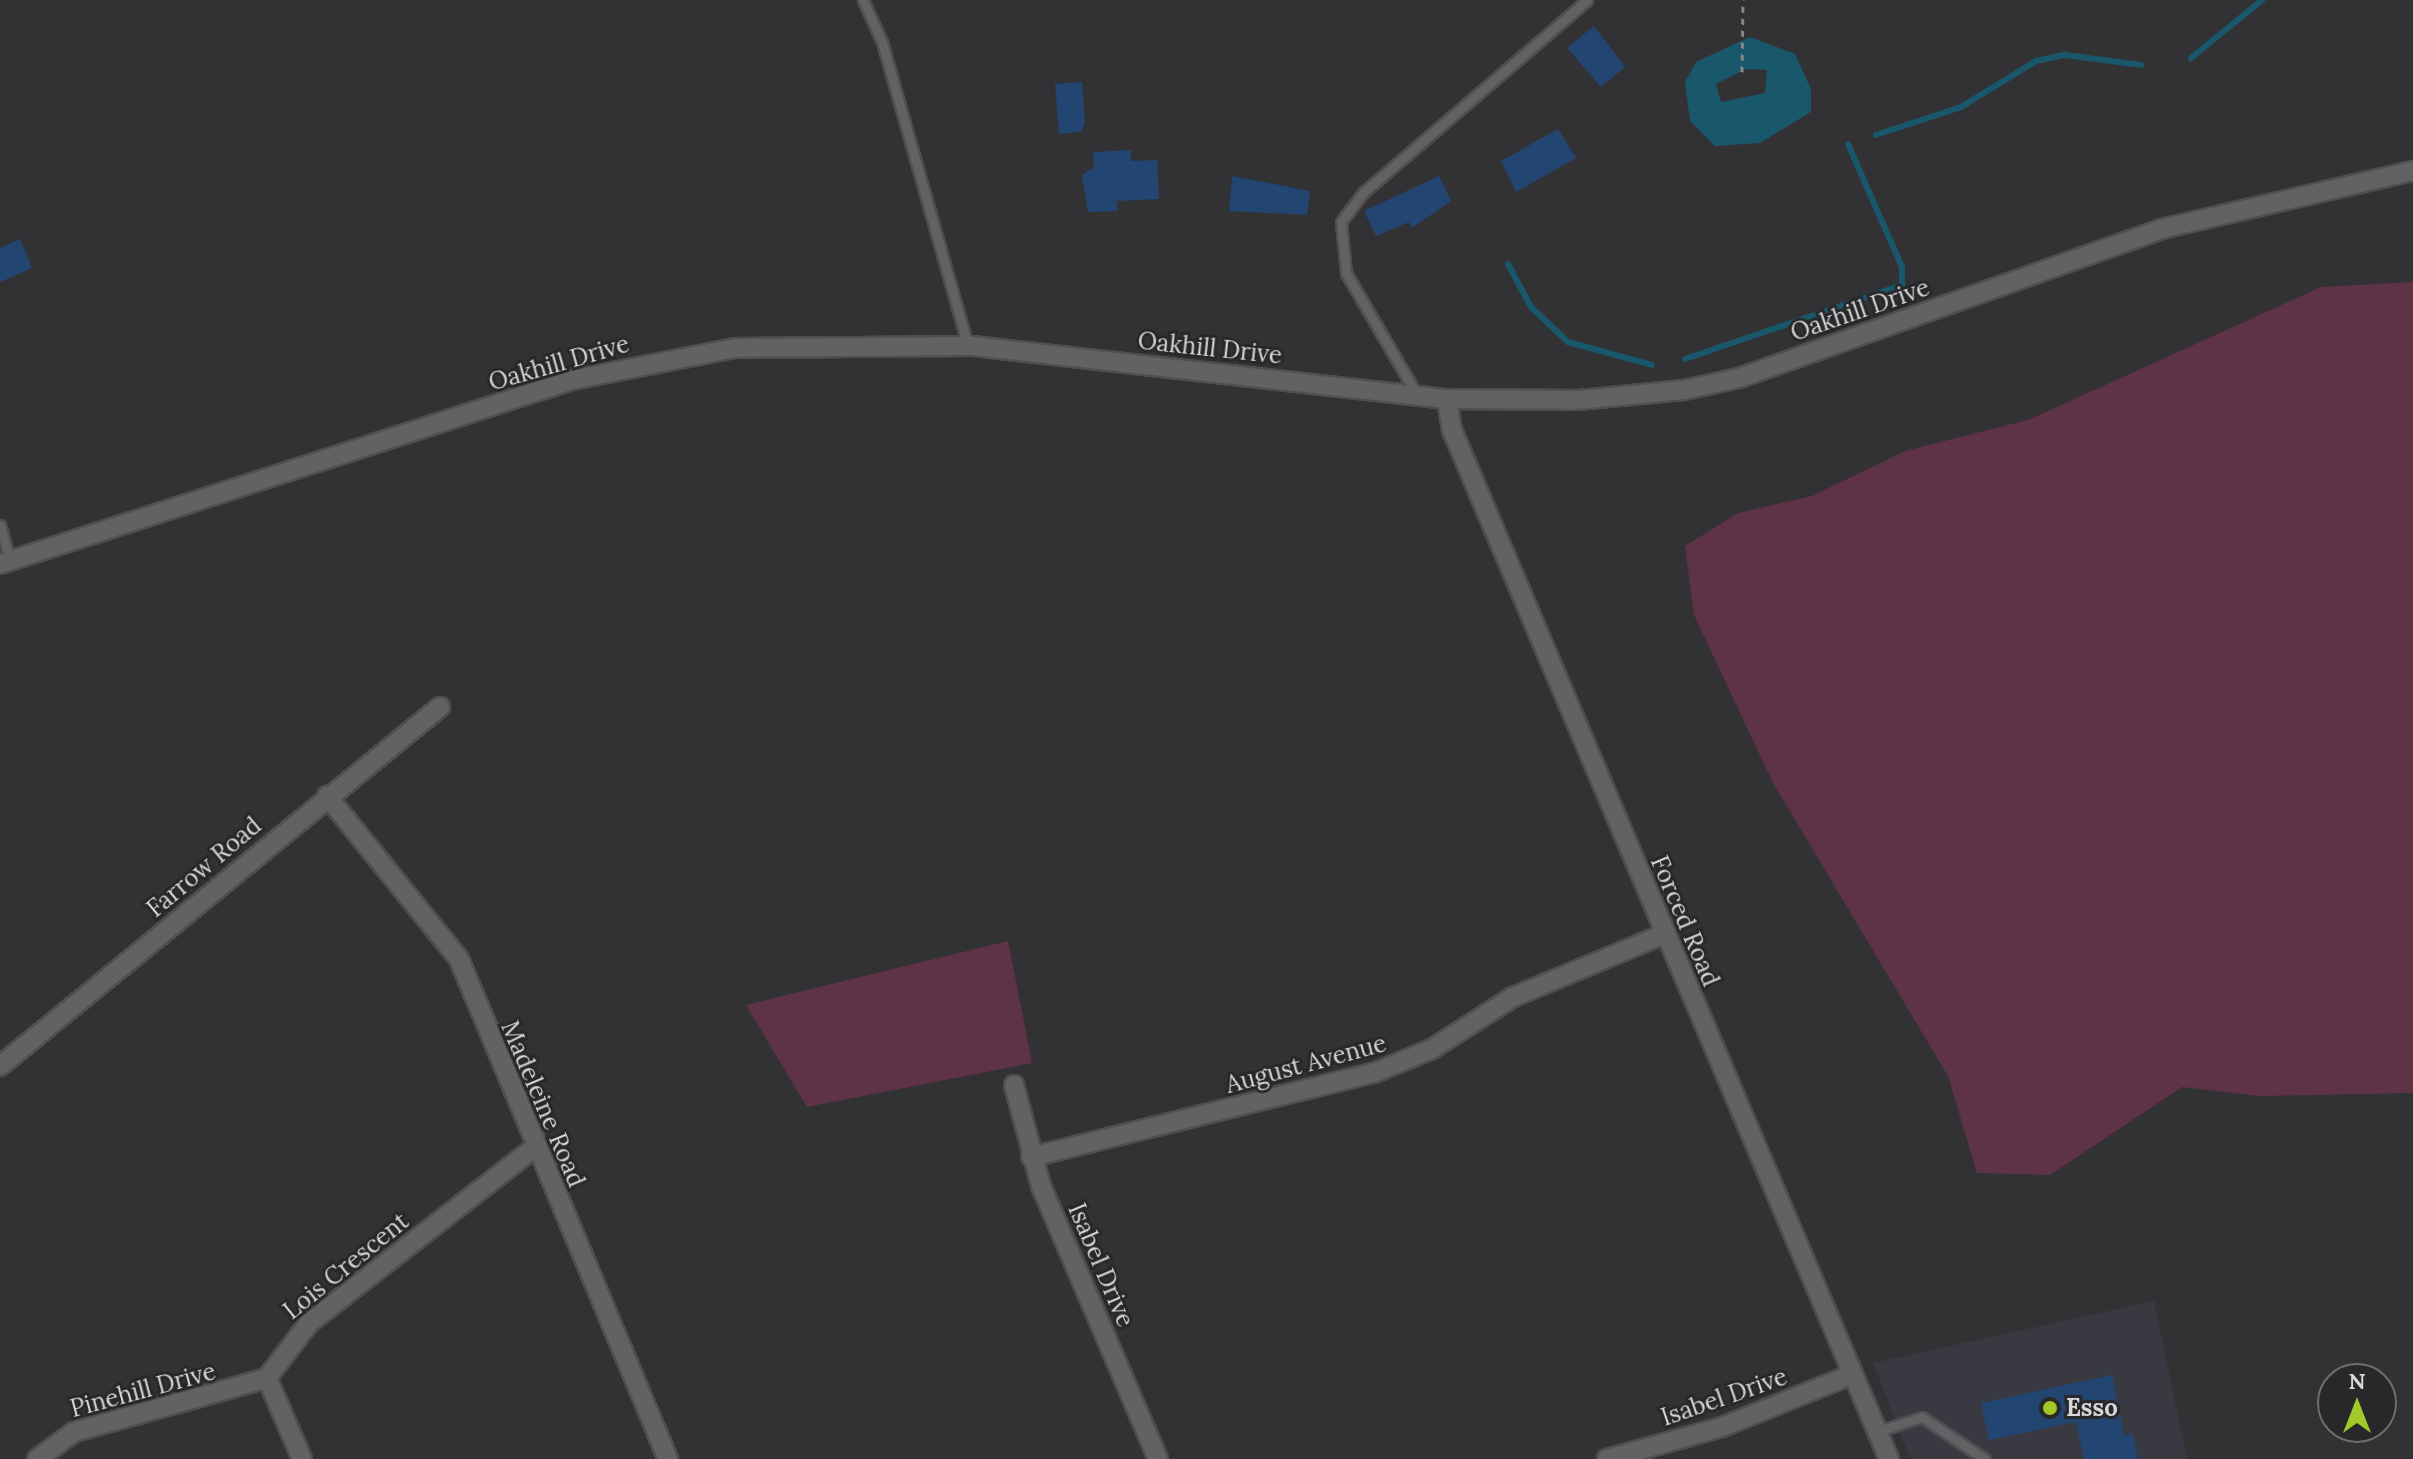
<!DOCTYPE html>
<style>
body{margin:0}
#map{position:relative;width:2413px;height:1459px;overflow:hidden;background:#323235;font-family:Lora,serif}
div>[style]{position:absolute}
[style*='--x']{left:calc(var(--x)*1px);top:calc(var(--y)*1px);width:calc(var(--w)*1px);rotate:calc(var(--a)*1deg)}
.built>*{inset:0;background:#393942}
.green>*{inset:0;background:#5e3345}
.water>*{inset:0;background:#19576a}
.stream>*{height:6px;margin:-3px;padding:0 3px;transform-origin:3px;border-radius:3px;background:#19576a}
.building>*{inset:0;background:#234571}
.path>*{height:3px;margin-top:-1.5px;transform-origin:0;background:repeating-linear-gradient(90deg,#868688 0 6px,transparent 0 12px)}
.roads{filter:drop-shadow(2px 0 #4f4f52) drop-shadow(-2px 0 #4f4f52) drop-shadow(0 2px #4f4f52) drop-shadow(0 -2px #4f4f52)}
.lane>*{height:9px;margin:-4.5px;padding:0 4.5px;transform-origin:4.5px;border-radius:4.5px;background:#626265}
.street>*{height:18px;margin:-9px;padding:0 9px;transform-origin:9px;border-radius:9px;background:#626265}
.dots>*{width:22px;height:22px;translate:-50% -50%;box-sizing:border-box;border:4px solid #28282b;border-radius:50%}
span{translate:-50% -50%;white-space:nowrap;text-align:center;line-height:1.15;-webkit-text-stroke:6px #28282b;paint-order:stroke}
.street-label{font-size:24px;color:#d7d7d9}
.poi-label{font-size:24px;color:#d7d7d9;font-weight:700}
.left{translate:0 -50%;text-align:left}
.north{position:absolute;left:2317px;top:1363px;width:80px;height:80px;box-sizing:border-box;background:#28282b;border:2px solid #6e6e71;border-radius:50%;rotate:0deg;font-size:22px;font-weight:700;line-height:32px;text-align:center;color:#d7d7d9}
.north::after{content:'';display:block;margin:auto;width:28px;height:36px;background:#a1c92a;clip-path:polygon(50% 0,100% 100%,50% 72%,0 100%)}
</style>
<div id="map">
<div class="built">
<div style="clip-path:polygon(2154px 1301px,2187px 1459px,1911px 1459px,1873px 1363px)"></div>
</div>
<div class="green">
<div style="clip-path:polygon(2413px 282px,2413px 1093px,2258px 1096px,2182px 1087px,2050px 1175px,1977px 1173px,1948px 1076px,1773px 783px,1694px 615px,1685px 546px,1738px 513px,1812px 496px,1905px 451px,2028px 420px,2321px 287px)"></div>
<div style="clip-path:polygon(1008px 941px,1032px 1063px,807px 1107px,746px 1005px)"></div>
</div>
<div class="water">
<div style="clip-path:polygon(evenodd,1750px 37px,1795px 54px,1811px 89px,1811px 112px,1760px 143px,1715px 146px,1690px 121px,1685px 82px,1696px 62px,1750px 37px,1746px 69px,1767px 70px,1765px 93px,1721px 102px,1716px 84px,1746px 69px)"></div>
</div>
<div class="stream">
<div style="--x:2191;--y:58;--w:92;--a:-39.2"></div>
<div style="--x:1876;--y:135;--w:89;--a:-18.2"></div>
<div style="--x:1961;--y:107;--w:88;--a:-31.5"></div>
<div style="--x:2036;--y:61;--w:30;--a:-12"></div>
<div style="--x:2065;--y:55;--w:77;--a:7.5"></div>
<div style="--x:1508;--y:264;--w:49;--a:61.9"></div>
<div style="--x:1531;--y:307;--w:51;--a:43.4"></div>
<div style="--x:1568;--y:342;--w:87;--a:15.3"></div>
<div style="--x:1685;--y:359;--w:229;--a:-18.8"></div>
<div style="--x:1902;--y:285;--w:18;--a:-90"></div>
<div style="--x:1902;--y:267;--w:134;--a:-113.7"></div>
</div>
<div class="building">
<div style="clip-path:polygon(1594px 26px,1625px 67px,1601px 87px,1567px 48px)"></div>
<div style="clip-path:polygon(1082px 82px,1085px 123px,1081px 132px,1059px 134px,1055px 84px)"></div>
<div style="clip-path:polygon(1558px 129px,1576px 158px,1516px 192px,1501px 161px)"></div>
<div style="clip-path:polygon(1131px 150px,1131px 161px,1157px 160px,1159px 199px,1117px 201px,1117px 211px,1088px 212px,1082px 175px,1094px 167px,1093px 152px)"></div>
<div style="clip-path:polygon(1232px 176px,1310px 191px,1307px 215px,1229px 211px)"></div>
<div style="clip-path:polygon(1439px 176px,1451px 201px,1412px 228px,1409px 222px,1376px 236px,1364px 211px)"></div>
<div style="clip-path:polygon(20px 239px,32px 268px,0 282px,0 248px)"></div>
<div style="clip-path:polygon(2112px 1375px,2124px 1435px,2133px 1434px,2138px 1459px,2084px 1459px,2076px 1422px,1989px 1440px,1981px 1403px)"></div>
</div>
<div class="path">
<div style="--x:1742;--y:72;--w:72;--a:-89.2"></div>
</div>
<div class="roads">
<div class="lane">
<div style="--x:863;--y:0;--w:46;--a:65.7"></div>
<div style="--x:882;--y:42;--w:316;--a:74.2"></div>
<div style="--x:1417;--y:395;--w:141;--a:-120.2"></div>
<div style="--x:1346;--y:273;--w:51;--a:-95.6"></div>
<div style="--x:1341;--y:222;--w:38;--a:-53"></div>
<div style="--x:1364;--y:192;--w:294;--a:-40.7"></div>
<div style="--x:0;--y:525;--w:37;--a:74"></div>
<div style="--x:1879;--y:1431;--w:45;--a:-18"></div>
<div style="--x:1922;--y:1417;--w:76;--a:33.7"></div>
</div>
<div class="street">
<div style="--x:1447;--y:399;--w:31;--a:81"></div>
<div style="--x:1452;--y:430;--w:1118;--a:66.99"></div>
<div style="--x:0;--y:564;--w:601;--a:-17.83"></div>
<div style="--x:572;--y:380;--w:166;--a:-11.1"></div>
<div style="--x:735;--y:348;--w:238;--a:-0.5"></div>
<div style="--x:973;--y:346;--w:477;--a:6.4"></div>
<div style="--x:1447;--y:399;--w:131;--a:0.4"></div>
<div style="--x:1578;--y:400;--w:106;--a:-5.4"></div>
<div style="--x:1684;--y:390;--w:56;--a:-12.3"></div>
<div style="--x:1739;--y:378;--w:448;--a:-19.4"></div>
<div style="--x:2161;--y:229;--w:259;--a:-13"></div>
<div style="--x:327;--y:796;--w:210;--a:51"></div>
<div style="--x:459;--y:959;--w:542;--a:67.32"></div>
<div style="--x:0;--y:1066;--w:568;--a:-39.21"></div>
<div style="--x:1014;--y:1085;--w:105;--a:75"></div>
<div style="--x:1041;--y:1186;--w:297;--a:66.8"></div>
<div style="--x:1031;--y:1157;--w:353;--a:-13.8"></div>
<div style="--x:1374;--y:1073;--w:63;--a:-22.5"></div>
<div style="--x:1432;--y:1049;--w:96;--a:-32.7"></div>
<div style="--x:1513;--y:997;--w:164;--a:-22.6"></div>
<div style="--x:267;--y:1378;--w:88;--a:66.6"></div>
<div style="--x:37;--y:1459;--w:46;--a:-36.1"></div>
<div style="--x:74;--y:1432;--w:200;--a:-15.6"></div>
<div style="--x:267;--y:1378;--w:69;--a:-52.6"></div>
<div style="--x:309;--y:1323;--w:288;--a:-37.9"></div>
<div style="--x:1607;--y:1459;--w:119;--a:-15.5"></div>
<div style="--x:1722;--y:1427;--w:141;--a:-22"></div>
</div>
</div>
<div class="dots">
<div style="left:2050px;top:1408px;background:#a1c92a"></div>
</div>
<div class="street-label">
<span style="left:1860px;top:310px;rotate:-19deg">Oakhill Drive</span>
<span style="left:1210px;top:348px;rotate:6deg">Oakhill Drive</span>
<span style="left:559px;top:363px;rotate:-16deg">Oakhill Drive</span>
<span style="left:204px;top:867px;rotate:-40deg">Farrow Road</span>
<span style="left:1685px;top:921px;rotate:67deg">Forced Road</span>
<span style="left:1306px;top:1064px;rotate:-15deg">August Avenue</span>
<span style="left:543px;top:1104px;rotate:67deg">Madeleine Road</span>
<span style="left:1101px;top:1265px;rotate:67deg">Isabel Drive</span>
<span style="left:346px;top:1266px;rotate:-39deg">Lois Crescent</span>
<span style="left:143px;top:1390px;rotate:-15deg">Pinehill Drive</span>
<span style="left:1724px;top:1397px;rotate:-19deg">Isabel Drive</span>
</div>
<div class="poi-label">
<span class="left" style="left:2066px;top:1408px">Esso</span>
</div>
<div class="north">N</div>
</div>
